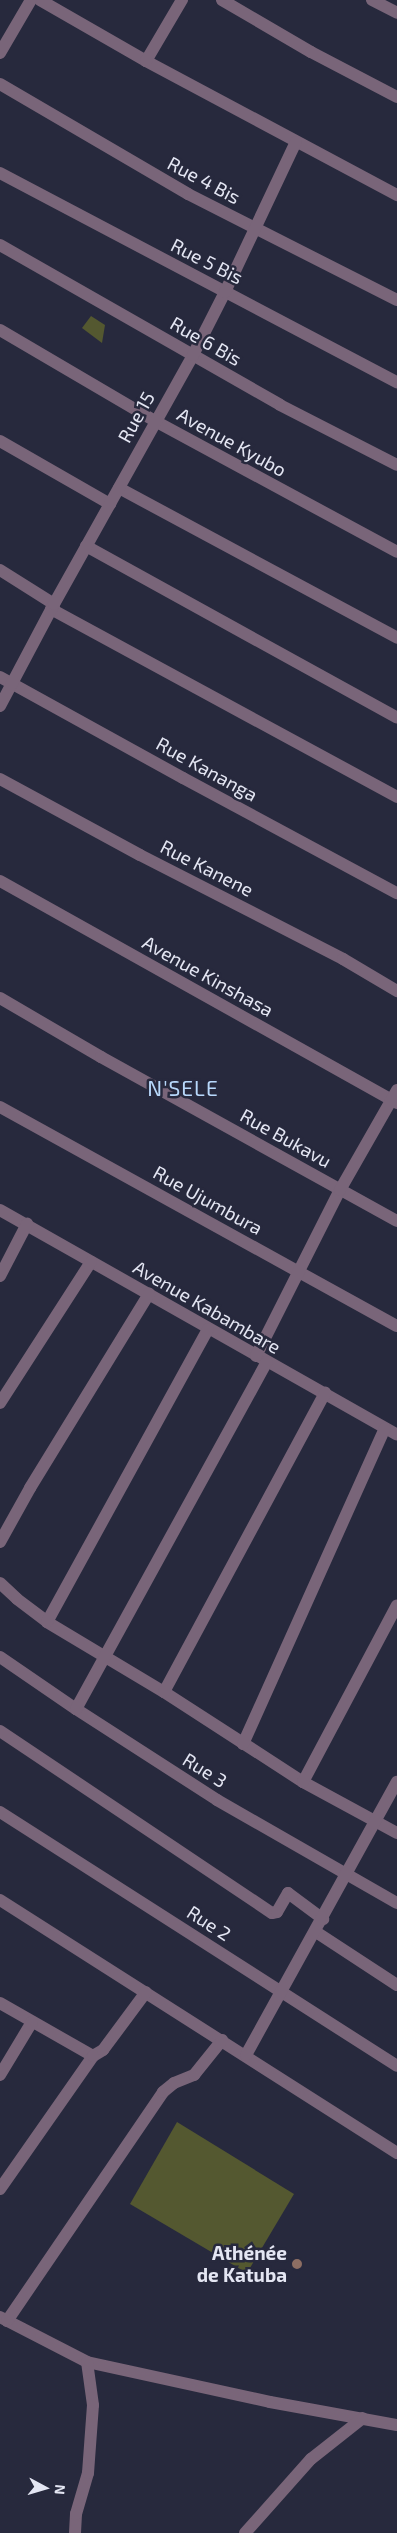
<!DOCTYPE html>
<meta charset="utf-8">
<style>
body{margin:0}
#map{position:relative;width:397px;height:2533px;overflow:hidden;background:#27293d;font-family:"Exo 2",sans-serif}
div>[style]{position:absolute}
[style*='--x']{left:calc(var(--x)*1px);top:calc(var(--y)*1px);width:calc(var(--w)*1px);rotate:calc(var(--a)*1deg)}
.green>*{inset:0;background:#545830}
.minor>*{height:12px;margin:-6px;padding:0 6px;transform-origin:6px;border-radius:6px;background:#796579}
.dots>*{width:14px;height:14px;translate:-50% -50%;box-sizing:border-box;border:2px solid #27293d;border-radius:50%}
span{translate:-50% -50%;white-space:nowrap;text-align:center;line-height:1.15;-webkit-text-stroke:5px #27293d;paint-order:stroke}
.street-label{font-size:19px;color:#e4e6f3}
.poi-label{font-size:19px;color:#e4e6f3;font-weight:700}
.right{translate:-100% -50%;text-align:right}
.quarter-label{font-size:21px;color:#b8d8fb;letter-spacing:1px}
.north{position:absolute;left:20px;top:2463px;width:50px;height:50px;-webkit-text-stroke:4px #27293d;paint-order:stroke;rotate:96deg;font-size:14px;font-weight:700;line-height:20px;text-align:center;color:#e4e6f3}
.north::after{content:'';display:block;margin:auto;width:18px;height:22px;background:#e4e6f3;clip-path:polygon(50% 0,100% 100%,50% 72%,0 100%)}
</style>
<div id="map">
<div class="green">
<div style="clip-path:polygon(91px 316px,105px 325px,102px 343px,82px 328px)"></div>
<div style="clip-path:polygon(177px 2122px,294px 2194px,247px 2273px,130px 2204px)"></div>
</div>
<div class="minor">
<div style="--x:40;--y:0;--w:122;--a:29.9"></div>
<div style="--x:146;--y:61;--w:285;--a:28.1"></div>
<div style="--x:222;--y:0;--w:103;--a:30.3"></div>
<div style="--x:311;--y:52;--w:97;--a:27.6"></div>
<div style="--x:372;--y:0;--w:28;--a:27"></div>
<div style="--x:0;--y:53;--w:61;--a:-59.7"></div>
<div style="--x:146;--y:61;--w:71;--a:-59.5"></div>
<div style="--x:0;--y:84;--w:218;--a:30.3"></div>
<div style="--x:188;--y:194;--w:234;--a:26.9"></div>
<div style="--x:0;--y:173;--w:449;--a:27.8"></div>
<div style="--x:0;--y:245;--w:322;--a:29.7"></div>
<div style="--x:280;--y:405;--w:131;--a:27.1"></div>
<div style="--x:0;--y:330;--w:180;--a:30.4"></div>
<div style="--x:155;--y:421;--w:275;--a:28.4"></div>
<div style="--x:0;--y:441;--w:127;--a:29.8"></div>
<div style="--x:119;--y:488;--w:316;--a:28.3"></div>
<div style="--x:86;--y:546;--w:355;--a:28.9"></div>
<div style="--x:0;--y:570;--w:64;--a:32.2"></div>
<div style="--x:51;--y:609;--w:394;--a:28.5"></div>
<div style="--x:0;--y:677;--w:209;--a:28.9"></div>
<div style="--x:183;--y:778;--w:243;--a:28.3"></div>
<div style="--x:0;--y:706;--w:115;--a:-62.1"></div>
<div style="--x:54;--y:604;--w:285;--a:-60.8"></div>
<div style="--x:193;--y:355;--w:71;--a:-63.1"></div>
<div style="--x:225;--y:292;--w:166;--a:-64.7"></div>
<div style="--x:0;--y:779;--w:159;--a:28.5"></div>
<div style="--x:140;--y:855;--w:228;--a:27.1"></div>
<div style="--x:343;--y:959;--w:63;--a:30.7"></div>
<div style="--x:0;--y:881;--w:455;--a:29.2"></div>
<div style="--x:0;--y:998;--w:117;--a:30.3"></div>
<div style="--x:101;--y:1057;--w:338;--a:29"></div>
<div style="--x:0;--y:1107;--w:453;--a:28.9"></div>
<div style="--x:0;--y:1210;--w:456;--a:29.5"></div>
<div style="--x:0;--y:1276;--w:59;--a:-62.6"></div>
<div style="--x:256;--y:1356;--w:186;--a:-63.2"></div>
<div style="--x:340;--y:1190;--w:115;--a:-60.3"></div>
<div style="--x:0;--y:1403;--w:168;--a:-57.2"></div>
<div style="--x:0;--y:1542;--w:62;--a:-60.9"></div>
<div style="--x:30;--y:1488;--w:228;--a:-58.5"></div>
<div style="--x:0;--y:1583;--w:23;--a:43"></div>
<div style="--x:17;--y:1599;--w:38;--a:37"></div>
<div style="--x:47;--y:1622;--w:136;--a:30.9"></div>
<div style="--x:164;--y:1692;--w:166;--a:32.9"></div>
<div style="--x:303;--y:1782;--w:107;--a:28.5"></div>
<div style="--x:47;--y:1622;--w:334;--a:-61.2"></div>
<div style="--x:0;--y:1657;--w:92;--a:34.4"></div>
<div style="--x:76;--y:1709;--w:168;--a:32.8"></div>
<div style="--x:217;--y:1800;--w:207;--a:29.8"></div>
<div style="--x:164;--y:1692;--w:340;--a:-61.7"></div>
<div style="--x:76;--y:1709;--w:396;--a:-61.2"></div>
<div style="--x:0;--y:1731;--w:327;--a:33.8"></div>
<div style="--x:272;--y:1913;--w:5;--a:-11"></div>
<div style="--x:277;--y:1912;--w:22;--a:-60"></div>
<div style="--x:288;--y:1893;--w:44;--a:36.6"></div>
<div style="--x:243;--y:1744;--w:346;--a:-65.8"></div>
<div style="--x:303;--y:1782;--w:200;--a:-62"></div>
<div style="--x:0;--y:1812;--w:471;--a:32.6"></div>
<div style="--x:0;--y:1900;--w:471;--a:32.5"></div>
<div style="--x:316;--y:1932;--w:97;--a:33.2"></div>
<div style="--x:0;--y:2003;--w:107;--a:29.7"></div>
<div style="--x:246;--y:2055;--w:312;--a:-61.1"></div>
<div style="--x:0;--y:2075;--w:62;--a:-58.9"></div>
<div style="--x:0;--y:2189;--w:162;--a:-55"></div>
<div style="--x:93;--y:2056;--w:12;--a:-31"></div>
<div style="--x:103;--y:2050;--w:72;--a:-53.4"></div>
<div style="--x:0;--y:2317;--w:98;--a:27.3"></div>
<div style="--x:87;--y:2362;--w:187;--a:12.3"></div>
<div style="--x:270;--y:2402;--w:129;--a:10.3"></div>
<div style="--x:7;--y:2321;--w:277;--a:-55.7"></div>
<div style="--x:163;--y:2092;--w:14;--a:-39"></div>
<div style="--x:174;--y:2083;--w:22;--a:-22"></div>
<div style="--x:194;--y:2075;--w:45;--a:-51.3"></div>
<div style="--x:75;--y:2533;--w:19;--a:-87"></div>
<div style="--x:76;--y:2514;--w:43;--a:-73.7"></div>
<div style="--x:88;--y:2473;--w:68;--a:-85.8"></div>
<div style="--x:93;--y:2405;--w:43;--a:-97.9"></div>
<div style="--x:245;--y:2533;--w:99;--a:-48.3"></div>
<div style="--x:311;--y:2459;--w:66;--a:-38.3"></div>
</div>
<div class="dots">
<div style="left:297px;top:2264px;background:#8d6e63"></div>
</div>
<div class="street-label">
<span style="left:204px;top:180px;rotate:28deg">Rue 4 Bis</span>
<span style="left:207px;top:261px;rotate:27deg">Rue 5 Bis</span>
<span style="left:206px;top:341px;rotate:30deg">Rue 6 Bis</span>
<span style="left:136px;top:417px;rotate:-61deg">Rue 15</span>
<span style="left:232px;top:442px;rotate:29deg">Avenue Kyubo</span>
<span style="left:207px;top:769px;rotate:29deg">Rue Kananga</span>
<span style="left:207px;top:868px;rotate:27deg">Rue Kanene</span>
<span style="left:208px;top:976px;rotate:29deg">Avenue Kinshasa</span>
<span style="left:286px;top:1138px;rotate:29deg">Rue Bukavu</span>
<span style="left:208px;top:1200px;rotate:29deg">Rue Ujumbura</span>
<span style="left:207px;top:1307px;rotate:30deg">Avenue Kabambare</span>
<span style="left:205px;top:1770px;rotate:32deg">Rue 3</span>
<span style="left:209px;top:1923px;rotate:33deg">Rue 2</span>
</div>
<div class="poi-label">
<span class="right" style="left:287px;top:2264px">Athénée<br>de Katuba</span>
</div>
<div class="quarter-label">
<span style="left:183px;top:1088px">N'SELE</span>
</div>
<div class="north">N</div>
</div>
